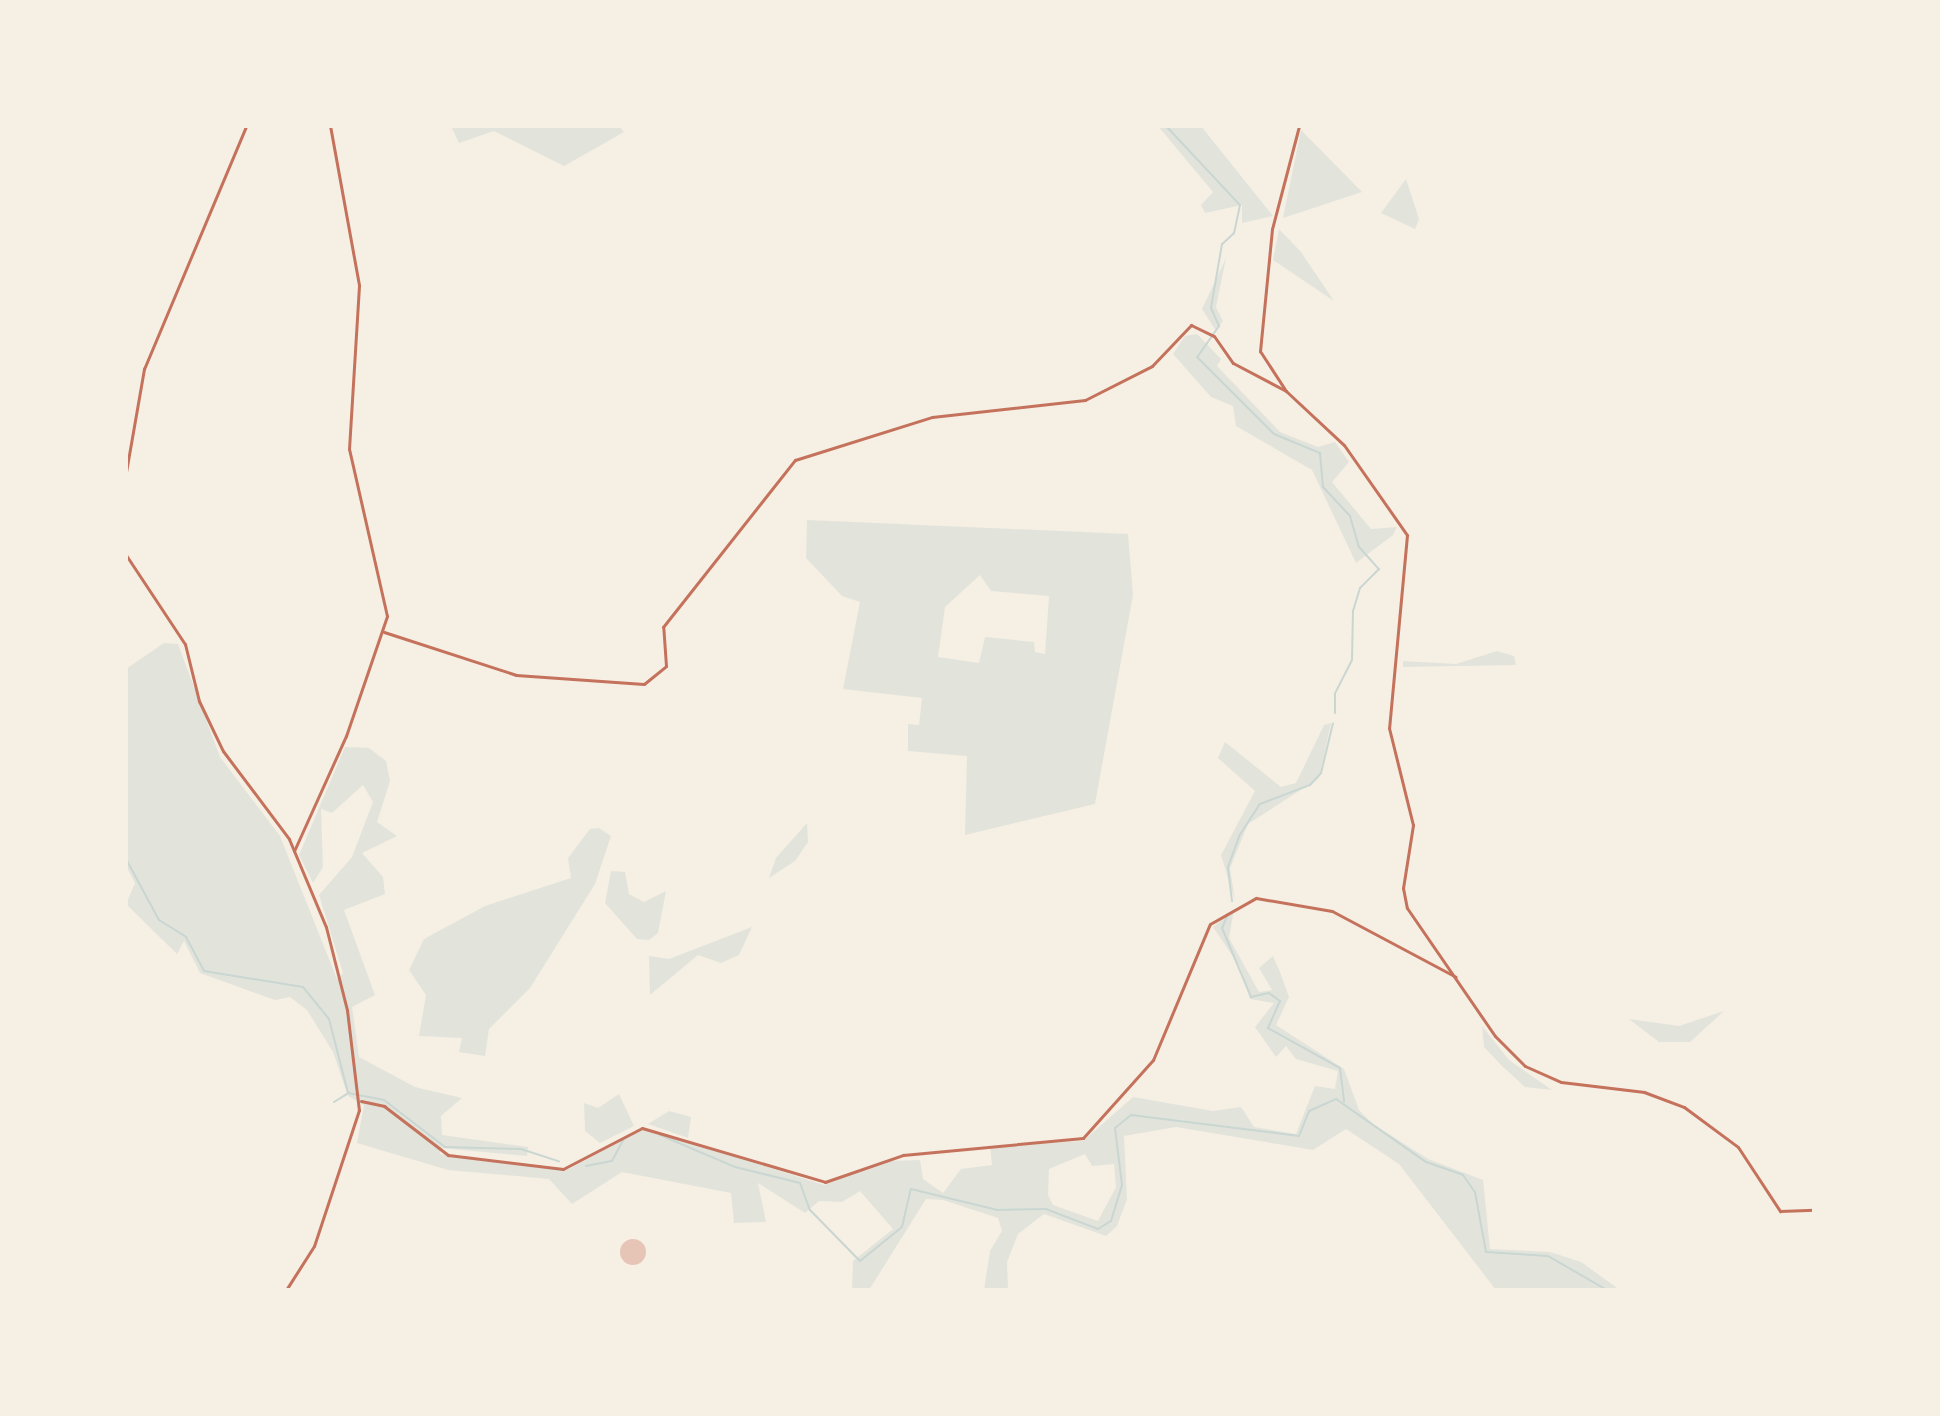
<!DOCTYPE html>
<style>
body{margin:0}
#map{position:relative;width:1940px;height:1416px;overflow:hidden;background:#f6efe4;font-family:"Work Sans",sans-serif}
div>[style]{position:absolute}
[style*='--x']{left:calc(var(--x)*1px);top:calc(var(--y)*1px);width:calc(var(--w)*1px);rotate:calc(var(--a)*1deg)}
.green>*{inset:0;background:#e2e4dc}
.stream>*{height:2px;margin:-1px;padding:0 1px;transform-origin:1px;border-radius:1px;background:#c9d6d2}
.building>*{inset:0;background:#e6c5b7}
.round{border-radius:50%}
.minor>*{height:3px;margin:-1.5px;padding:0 1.5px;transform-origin:1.5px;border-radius:1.5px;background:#c5725c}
span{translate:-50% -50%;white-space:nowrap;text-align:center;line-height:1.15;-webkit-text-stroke:7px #f6efe4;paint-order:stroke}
.frame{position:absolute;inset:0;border:128px solid #f6efe4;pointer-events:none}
</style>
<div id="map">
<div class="green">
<div style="clip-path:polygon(451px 126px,619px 126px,624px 132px,564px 166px,494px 131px,459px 143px)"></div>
<div style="clip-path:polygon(1158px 126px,1201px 126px,1273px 216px,1242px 223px,1242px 205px,1205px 213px,1201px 205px,1213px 192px)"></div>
<div style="clip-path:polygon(1301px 130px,1362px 192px,1283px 218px)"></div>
<div style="clip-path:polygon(1406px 179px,1419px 219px,1415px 229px,1381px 213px)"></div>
<div style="clip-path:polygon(1279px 229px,1301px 252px,1334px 301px,1273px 260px)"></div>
<div style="clip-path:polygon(1226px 258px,1216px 307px,1223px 321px,1216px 331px,1202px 309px)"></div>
<div style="clip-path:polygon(1197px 334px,1221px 359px,1217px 366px,1280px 432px,1318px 447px,1335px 442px,1349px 462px,1332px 482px,1371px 529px,1397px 527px,1393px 535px,1356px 563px,1312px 470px,1236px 426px,1233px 406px,1211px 397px,1173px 354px,1185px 336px)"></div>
<div style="clip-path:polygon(evenodd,807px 520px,1128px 534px,1133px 595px,1095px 804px,965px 835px,967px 756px,908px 751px,908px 724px,919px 725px,922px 698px,843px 689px,860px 602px,842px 596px,806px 558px,807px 520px,980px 575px,991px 591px,1049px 596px,1045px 654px,1035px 652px,1034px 642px,985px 637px,979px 663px,938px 657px,945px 607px,980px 575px)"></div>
<div style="clip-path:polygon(evenodd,164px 643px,178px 644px,220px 757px,280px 836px,337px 979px,343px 973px,319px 895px,352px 857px,373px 802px,363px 785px,332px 813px,321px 809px,323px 867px,313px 883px,299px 855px,345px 747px,369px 748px,386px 761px,390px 781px,377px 822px,397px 836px,362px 853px,383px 877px,385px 894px,344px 910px,375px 995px,352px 1007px,359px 1057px,415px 1087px,462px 1098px,441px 1116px,442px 1135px,528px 1147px,527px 1156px,441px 1148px,440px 1154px,569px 1169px,644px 1128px,824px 1185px,889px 1161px,920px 1160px,923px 1179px,943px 1193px,961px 1169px,992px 1165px,990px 1146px,1083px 1141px,1133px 1097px,1213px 1111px,1241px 1107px,1254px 1127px,1296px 1134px,1315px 1086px,1335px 1089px,1338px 1071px,1296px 1059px,1286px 1046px,1276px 1057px,1255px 1027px,1274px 1003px,1250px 999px,1240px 967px,1213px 927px,1234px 909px,1229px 938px,1259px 992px,1272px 990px,1259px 968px,1273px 956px,1280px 972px,1289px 997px,1276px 1025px,1344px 1069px,1359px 1110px,1373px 1124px,1428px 1159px,1483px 1180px,1490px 1249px,1550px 1252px,1581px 1262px,1620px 1290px,1496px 1290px,1399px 1164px,1346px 1129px,1313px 1150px,1176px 1127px,1124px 1136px,1127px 1199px,1117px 1226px,1106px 1236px,1044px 1214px,1018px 1234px,1007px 1262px,1008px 1290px,984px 1290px,990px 1251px,1002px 1231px,998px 1218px,943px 1200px,926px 1199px,869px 1290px,852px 1290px,853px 1261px,893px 1229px,860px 1191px,842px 1202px,819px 1201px,805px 1213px,758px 1183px,766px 1222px,734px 1223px,731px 1193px,622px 1172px,572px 1204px,549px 1179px,448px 1170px,357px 1143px,364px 1105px,348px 1096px,333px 1052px,307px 1010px,290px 997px,275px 1000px,200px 973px,184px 941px,177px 954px,126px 904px,135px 883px,126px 866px,126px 669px,164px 643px,1085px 1154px,1092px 1166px,1114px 1164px,1116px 1187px,1098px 1221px,1053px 1205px,1048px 1195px,1049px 1169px,1085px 1154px)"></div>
<div style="clip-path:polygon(1497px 651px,1514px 656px,1516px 665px,1403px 667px,1403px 661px,1456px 664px)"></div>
<div style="clip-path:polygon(1331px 723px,1319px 778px,1248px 824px,1230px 868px,1235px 901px,1221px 855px,1255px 791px,1218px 758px,1225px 742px,1281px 787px,1296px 783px,1324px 725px)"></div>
<div style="clip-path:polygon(807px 823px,808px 842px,795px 861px,769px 878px,776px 858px)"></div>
<div style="clip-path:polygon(599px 828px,611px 836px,595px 884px,530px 988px,489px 1029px,485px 1056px,459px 1052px,462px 1038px,419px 1036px,426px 995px,409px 970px,424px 939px,485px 906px,571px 878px,568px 858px,590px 829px)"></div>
<div style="clip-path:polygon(611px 871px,625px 872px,629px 894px,644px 902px,666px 891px,658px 933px,649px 940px,637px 939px,605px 903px)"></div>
<div style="clip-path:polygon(752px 927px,739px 955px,721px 963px,698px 955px,650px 995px,649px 956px,669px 959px)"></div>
<div style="clip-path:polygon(1724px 1011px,1690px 1042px,1659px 1042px,1629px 1019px,1679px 1026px)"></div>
<div style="clip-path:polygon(1482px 1026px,1509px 1060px,1552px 1090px,1525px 1087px,1502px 1066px,1484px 1047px)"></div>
<div style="clip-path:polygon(619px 1094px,634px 1126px,600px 1143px,585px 1131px,584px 1103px,598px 1108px)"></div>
<div style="clip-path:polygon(669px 1111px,691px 1117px,688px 1138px,648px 1124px)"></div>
</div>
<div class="stream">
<div style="--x:1166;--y:126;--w:108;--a:46.9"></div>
<div style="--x:1240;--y:205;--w:29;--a:102"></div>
<div style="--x:1234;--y:233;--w:16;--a:137"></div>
<div style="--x:1222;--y:244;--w:65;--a:99.8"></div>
<div style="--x:1211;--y:308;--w:20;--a:66"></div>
<div style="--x:1219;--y:326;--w:38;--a:125"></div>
<div style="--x:1197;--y:357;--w:109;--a:45"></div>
<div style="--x:1274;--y:434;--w:50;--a:22.4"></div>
<div style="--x:1320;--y:453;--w:34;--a:85"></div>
<div style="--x:1323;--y:487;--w:40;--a:47"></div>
<div style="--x:1350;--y:516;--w:32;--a:74"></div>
<div style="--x:1359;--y:547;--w:30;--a:48"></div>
<div style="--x:1379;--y:569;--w:27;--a:135"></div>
<div style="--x:1360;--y:588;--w:24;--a:107"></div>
<div style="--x:1353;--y:611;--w:49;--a:91.2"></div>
<div style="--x:1352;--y:660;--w:38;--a:117"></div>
<div style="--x:1335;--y:694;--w:19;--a:90"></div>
<div style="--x:126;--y:859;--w:69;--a:61.6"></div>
<div style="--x:159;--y:920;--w:32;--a:32"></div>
<div style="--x:186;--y:937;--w:38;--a:62"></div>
<div style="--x:204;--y:971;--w:100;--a:9.2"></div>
<div style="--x:303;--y:987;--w:41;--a:50.9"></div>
<div style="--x:329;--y:1019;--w:76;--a:75.6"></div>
<div style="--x:348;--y:1093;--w:37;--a:11"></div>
<div style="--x:384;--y:1100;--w:77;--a:37.6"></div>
<div style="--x:445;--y:1147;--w:76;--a:1.5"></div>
<div style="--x:521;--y:1149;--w:40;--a:18"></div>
<div style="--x:1232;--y:901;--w:34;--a:-97"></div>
<div style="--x:1228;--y:867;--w:33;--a:-70"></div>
<div style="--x:1239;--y:836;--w:38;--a:-57"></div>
<div style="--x:1260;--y:804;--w:53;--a:-20.8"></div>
<div style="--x:1310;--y:785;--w:16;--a:-47"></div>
<div style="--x:1321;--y:773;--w:51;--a:-76.5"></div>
<div style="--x:1228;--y:914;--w:15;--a:113"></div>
<div style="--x:1222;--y:928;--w:75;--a:67.2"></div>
<div style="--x:1251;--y:997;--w:18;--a:-13"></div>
<div style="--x:1269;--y:993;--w:14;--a:36"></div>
<div style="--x:1280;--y:1001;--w:30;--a:114"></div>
<div style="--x:1268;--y:1028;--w:82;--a:29.1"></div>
<div style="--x:1340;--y:1068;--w:34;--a:83"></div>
<div style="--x:334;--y:1102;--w:15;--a:-32"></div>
<div style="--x:660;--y:1135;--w:82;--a:23.1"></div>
<div style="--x:735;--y:1167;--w:67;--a:13.8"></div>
<div style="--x:800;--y:1183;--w:29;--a:70"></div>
<div style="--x:810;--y:1210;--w:71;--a:45.6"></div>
<div style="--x:860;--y:1261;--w:54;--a:-39"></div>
<div style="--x:902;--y:1227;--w:39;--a:-77"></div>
<div style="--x:911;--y:1189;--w:89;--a:13.7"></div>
<div style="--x:997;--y:1210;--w:49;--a:-1.2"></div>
<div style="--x:1046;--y:1209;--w:56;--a:21"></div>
<div style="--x:1098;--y:1229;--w:15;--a:-32"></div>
<div style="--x:1111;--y:1221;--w:38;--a:-73"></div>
<div style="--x:1122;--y:1185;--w:57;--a:-97"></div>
<div style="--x:1115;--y:1128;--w:21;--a:-39"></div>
<div style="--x:1131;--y:1115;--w:169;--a:7.1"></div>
<div style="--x:1299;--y:1136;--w:27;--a:-68"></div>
<div style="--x:1309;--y:1111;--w:30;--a:-24"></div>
<div style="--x:1336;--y:1099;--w:110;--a:35"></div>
<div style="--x:1426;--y:1162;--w:39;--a:19"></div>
<div style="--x:1463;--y:1175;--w:21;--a:55"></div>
<div style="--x:1475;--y:1192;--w:61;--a:79.6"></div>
<div style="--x:1486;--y:1252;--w:62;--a:3.7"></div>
<div style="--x:1548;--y:1256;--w:68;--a:30"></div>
<div style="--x:586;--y:1166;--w:26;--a:-11"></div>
<div style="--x:612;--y:1161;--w:26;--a:-62"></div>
</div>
<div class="building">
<div class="round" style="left:620px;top:1239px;width:26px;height:26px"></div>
</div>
<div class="minor">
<div style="--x:1299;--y:126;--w:106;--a:104.7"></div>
<div style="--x:1272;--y:229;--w:123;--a:95.6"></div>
<div style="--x:1260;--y:351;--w:48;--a:57"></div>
<div style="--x:1286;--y:391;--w:79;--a:43"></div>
<div style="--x:1344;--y:445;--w:110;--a:55"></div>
<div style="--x:1407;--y:535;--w:194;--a:95.3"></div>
<div style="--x:1389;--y:728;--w:100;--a:76.1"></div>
<div style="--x:1413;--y:825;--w:64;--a:99"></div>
<div style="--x:1403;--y:888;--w:20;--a:79"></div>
<div style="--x:1407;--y:908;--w:155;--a:55.5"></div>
<div style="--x:1495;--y:1036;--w:42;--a:45"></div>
<div style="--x:1525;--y:1066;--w:39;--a:24"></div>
<div style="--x:1561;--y:1082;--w:84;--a:6.9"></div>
<div style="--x:1644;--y:1092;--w:43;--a:20.6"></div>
<div style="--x:1684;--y:1107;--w:67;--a:36.5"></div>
<div style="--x:1738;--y:1147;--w:77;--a:56.7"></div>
<div style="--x:1780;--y:1211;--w:34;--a:-2"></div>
<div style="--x:126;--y:472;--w:105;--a:-80.1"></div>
<div style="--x:144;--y:369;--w:264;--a:-67.2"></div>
<div style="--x:126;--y:555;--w:107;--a:56.5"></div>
<div style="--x:185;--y:644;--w:59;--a:76.2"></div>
<div style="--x:199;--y:701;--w:55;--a:64.4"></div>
<div style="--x:223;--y:751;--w:110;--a:53.1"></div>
<div style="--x:289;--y:839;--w:95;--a:67.2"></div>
<div style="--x:326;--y:927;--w:86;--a:75.8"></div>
<div style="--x:347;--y:1010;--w:101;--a:83.2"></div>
<div style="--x:359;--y:1110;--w:143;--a:108.3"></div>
<div style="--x:314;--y:1246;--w:52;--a:122.5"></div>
<div style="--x:384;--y:632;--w:139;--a:18"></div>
<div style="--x:516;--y:675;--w:128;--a:4"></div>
<div style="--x:644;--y:684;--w:28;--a:-39"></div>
<div style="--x:666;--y:666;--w:39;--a:-94"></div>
<div style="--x:663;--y:627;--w:213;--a:-51.7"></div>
<div style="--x:795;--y:460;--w:144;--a:-17.4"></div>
<div style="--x:932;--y:417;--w:154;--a:-6.3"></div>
<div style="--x:1085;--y:400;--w:75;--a:-26.9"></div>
<div style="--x:1152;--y:366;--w:57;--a:-46.4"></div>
<div style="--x:1191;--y:325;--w:25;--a:26"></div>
<div style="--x:1214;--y:336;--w:33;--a:55"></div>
<div style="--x:1233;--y:363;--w:60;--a:27.8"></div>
<div style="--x:294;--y:851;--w:126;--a:-65.7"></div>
<div style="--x:346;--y:736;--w:127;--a:-71.1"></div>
<div style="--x:387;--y:616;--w:171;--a:-102.8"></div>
<div style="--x:349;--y:449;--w:164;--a:-86.5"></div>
<div style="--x:359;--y:285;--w:162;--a:-100.3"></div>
<div style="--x:361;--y:1101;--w:24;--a:12"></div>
<div style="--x:384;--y:1106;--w:81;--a:37.4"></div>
<div style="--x:448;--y:1155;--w:116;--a:6.9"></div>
<div style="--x:563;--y:1169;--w:89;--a:-27.4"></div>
<div style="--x:642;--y:1128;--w:191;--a:16.4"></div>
<div style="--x:825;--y:1182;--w:83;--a:-19.1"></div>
<div style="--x:903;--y:1155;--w:181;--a:-5.4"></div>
<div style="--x:1083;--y:1138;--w:105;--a:-48.1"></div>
<div style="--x:1153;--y:1060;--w:147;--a:-67.3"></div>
<div style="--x:1210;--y:924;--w:53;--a:-29.5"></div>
<div style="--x:1256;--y:898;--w:77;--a:9.7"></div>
<div style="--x:1332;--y:911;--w:140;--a:28"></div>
</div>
<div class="frame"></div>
</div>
